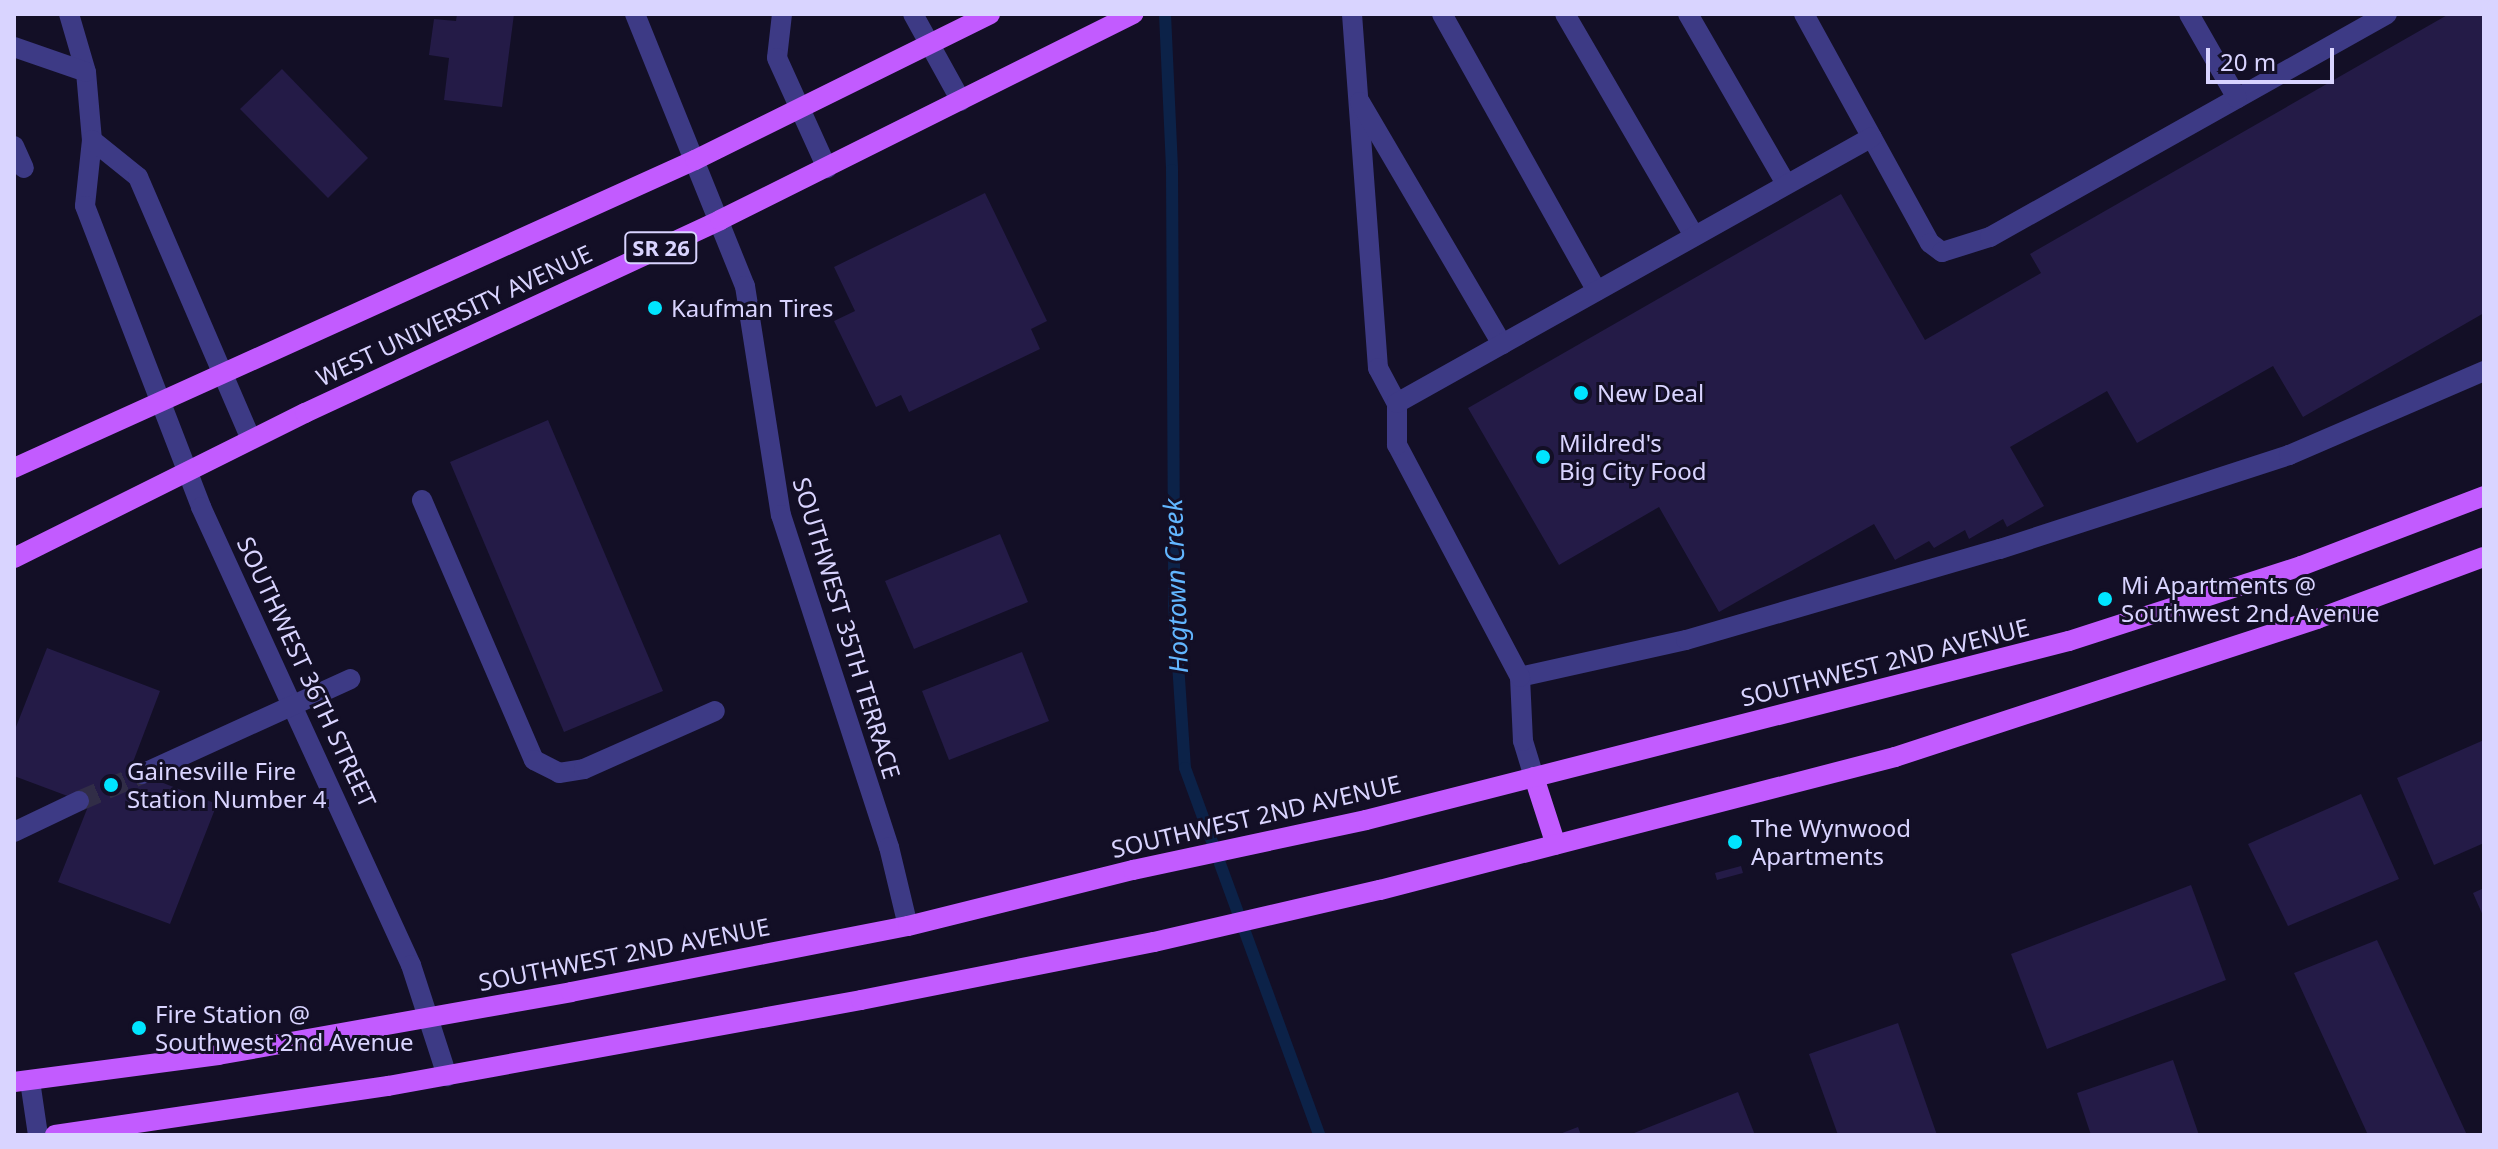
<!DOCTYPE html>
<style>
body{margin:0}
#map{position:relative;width:2498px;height:1149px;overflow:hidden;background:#130f26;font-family:"Noto Sans",sans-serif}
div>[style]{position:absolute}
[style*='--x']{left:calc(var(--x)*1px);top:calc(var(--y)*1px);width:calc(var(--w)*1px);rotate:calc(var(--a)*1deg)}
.stream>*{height:12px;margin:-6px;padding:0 6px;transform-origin:6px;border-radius:6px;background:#0c2248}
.building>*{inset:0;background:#241b47}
.minor-tunnel>*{height:20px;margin-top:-10px;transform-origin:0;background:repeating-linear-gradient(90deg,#312d47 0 20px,transparent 0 30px)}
.minor>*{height:20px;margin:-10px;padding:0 10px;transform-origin:10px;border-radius:10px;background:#3d3a85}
.major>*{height:20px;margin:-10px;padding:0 10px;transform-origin:10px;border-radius:10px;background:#c25bff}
.dots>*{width:22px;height:22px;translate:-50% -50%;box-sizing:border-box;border:4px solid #130f26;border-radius:50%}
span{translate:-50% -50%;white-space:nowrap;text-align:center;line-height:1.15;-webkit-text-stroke:6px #130f26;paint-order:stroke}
.shield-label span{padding:2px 6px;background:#130f26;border:2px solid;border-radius:6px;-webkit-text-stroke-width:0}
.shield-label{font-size:22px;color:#d9d4ff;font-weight:700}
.poi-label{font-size:24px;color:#d9d4ff}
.left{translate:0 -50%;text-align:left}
.street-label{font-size:24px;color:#d9d4ff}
.water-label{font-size:26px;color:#62b6ff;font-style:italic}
.frame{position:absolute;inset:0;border:16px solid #d9d4ff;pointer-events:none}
.scale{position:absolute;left:2206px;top:48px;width:128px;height:36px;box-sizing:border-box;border:4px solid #d9d4ff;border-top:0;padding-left:10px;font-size:24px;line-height:28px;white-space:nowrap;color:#d9d4ff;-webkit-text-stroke:6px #130f26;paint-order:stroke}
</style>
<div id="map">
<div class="stream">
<div style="--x:1165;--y:14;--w:156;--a:87.4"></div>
<div style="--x:1172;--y:170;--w:433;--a:89.7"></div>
<div style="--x:1174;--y:603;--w:165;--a:86.2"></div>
<div style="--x:1185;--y:768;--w:391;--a:69.9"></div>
</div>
<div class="building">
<div style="clip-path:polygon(457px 14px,514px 14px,502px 107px,444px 100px,449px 58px,429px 55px,434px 19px,456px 21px)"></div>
<div style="clip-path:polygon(2449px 14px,2484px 14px,2484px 313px,2303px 417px,2273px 366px,2137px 443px,2107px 391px,2010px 447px,2044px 506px,2007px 527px,2003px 519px,1969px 539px,1965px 530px,1934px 548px,1929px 541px,1895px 560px,1874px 524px,1719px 612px,1659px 507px,1559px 565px,1468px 408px,1841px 194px,1925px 340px,2041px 273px,2030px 254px)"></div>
<div style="clip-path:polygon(282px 69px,368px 158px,328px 198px,240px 109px)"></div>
<div style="clip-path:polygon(985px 193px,1047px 321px,1031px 329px,1040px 349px,909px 412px,901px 395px,876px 407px,834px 321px,855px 311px,834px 267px)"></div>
<div style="clip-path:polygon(548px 420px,663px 691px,564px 732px,450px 462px)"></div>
<div style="clip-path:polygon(1000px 534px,1028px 602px,914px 649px,885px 581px)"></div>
<div style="clip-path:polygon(47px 648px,160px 691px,130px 770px,217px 804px,170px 924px,58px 882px,89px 804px,14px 776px,14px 732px)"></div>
<div style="clip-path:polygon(1022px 652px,1049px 721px,949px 760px,922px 691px)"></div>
<div style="clip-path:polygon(2484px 740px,2484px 843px,2434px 865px,2397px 778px)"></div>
<div style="clip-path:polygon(2361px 794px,2399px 879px,2288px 926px,2248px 844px)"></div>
<div style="clip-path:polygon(1741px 866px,1743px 873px,1717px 880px,1715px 873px)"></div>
<div style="clip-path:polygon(2191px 885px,2226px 980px,2047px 1049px,2011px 954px)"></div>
<div style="clip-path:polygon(2484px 888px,2484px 918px,2473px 893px)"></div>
<div style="clip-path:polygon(2377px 940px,2467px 1135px,2368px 1135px,2294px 973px)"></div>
<div style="clip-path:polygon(1898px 1023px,1937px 1135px,1838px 1135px,1809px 1054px)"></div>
<div style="clip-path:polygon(2173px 1060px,2199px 1135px,2091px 1135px,2077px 1093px)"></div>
<div style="clip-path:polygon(1738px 1092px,1755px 1135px,1629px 1135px)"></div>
<div style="clip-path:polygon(1578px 1127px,1581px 1135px,1557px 1135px)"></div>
</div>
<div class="minor-tunnel">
<div style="--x:79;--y:801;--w:69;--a:-23.2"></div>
</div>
<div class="minor">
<div style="--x:69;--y:14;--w:60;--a:73.7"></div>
<div style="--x:86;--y:72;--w:68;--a:85"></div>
<div style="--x:92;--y:140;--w:66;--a:96.1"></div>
<div style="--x:85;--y:206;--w:323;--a:68.9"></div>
<div style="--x:201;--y:507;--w:504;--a:65.37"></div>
<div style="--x:411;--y:965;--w:117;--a:72"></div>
<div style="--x:635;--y:14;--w:293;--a:68"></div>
<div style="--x:745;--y:286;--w:232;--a:81.1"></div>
<div style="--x:781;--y:515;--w:349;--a:72"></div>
<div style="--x:889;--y:847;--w:81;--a:76.5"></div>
<div style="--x:782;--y:14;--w:44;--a:96.5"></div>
<div style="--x:777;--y:58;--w:121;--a:65.6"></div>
<div style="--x:913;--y:14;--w:99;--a:61.1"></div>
<div style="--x:1352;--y:14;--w:355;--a:85.8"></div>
<div style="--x:1378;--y:368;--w:40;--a:62"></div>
<div style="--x:1442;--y:14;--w:317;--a:60.8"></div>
<div style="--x:1565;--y:14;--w:257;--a:59.8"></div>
<div style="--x:1688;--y:14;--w:196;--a:60"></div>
<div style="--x:1804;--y:14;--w:261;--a:61.2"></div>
<div style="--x:1930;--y:243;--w:15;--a:37"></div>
<div style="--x:1942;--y:252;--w:50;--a:-17.4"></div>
<div style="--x:1990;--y:237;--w:455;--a:-29.3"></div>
<div style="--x:2189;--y:14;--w:97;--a:60.3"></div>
<div style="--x:14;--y:47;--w:76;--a:19.1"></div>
<div style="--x:1360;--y:102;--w:281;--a:59.6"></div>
<div style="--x:92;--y:140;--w:59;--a:38.8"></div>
<div style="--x:138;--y:177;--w:285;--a:66.7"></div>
<div style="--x:14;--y:146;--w:24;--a:66"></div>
<div style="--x:422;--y:500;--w:283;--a:66.7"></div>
<div style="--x:534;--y:760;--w:28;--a:27"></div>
<div style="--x:559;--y:773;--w:25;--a:-9"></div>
<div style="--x:584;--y:769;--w:143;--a:-23.9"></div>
<div style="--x:1520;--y:677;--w:170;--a:-12.6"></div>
<div style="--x:1686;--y:640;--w:327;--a:-16.2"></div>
<div style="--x:2000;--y:549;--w:304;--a:-18"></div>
<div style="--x:2289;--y:455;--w:212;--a:-23.3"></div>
<div style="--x:142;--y:774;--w:229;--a:-24.5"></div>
<div style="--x:1534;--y:777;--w:38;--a:-107"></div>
<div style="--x:1523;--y:741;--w:64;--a:-92.7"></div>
<div style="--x:1520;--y:677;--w:263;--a:-117.9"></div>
<div style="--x:1397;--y:445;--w:42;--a:-90"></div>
<div style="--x:1397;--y:403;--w:544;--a:-29.25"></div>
<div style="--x:14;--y:832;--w:72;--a:-25.5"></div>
<div style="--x:30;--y:1081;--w:55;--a:81.6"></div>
</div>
<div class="major">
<div style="--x:14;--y:468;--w:747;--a:-24.34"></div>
<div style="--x:695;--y:160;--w:329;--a:-26.3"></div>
<div style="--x:14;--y:558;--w:325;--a:-26.5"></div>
<div style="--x:305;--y:413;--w:458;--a:-24.9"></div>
<div style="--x:720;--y:220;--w:462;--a:-26.5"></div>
<div style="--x:1534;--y:777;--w:71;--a:72.1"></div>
<div style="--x:14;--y:1082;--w:206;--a:-7.5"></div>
<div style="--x:218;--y:1055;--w:359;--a:-10.1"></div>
<div style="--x:571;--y:992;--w:343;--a:-11.1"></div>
<div style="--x:908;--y:926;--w:232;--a:-14"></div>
<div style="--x:1133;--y:870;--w:238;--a:-12.1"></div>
<div style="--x:1366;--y:820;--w:725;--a:-14.29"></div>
<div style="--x:2069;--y:641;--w:244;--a:-17.9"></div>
<div style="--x:2301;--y:566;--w:196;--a:-20.9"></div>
<div style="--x:55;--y:1135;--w:337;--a:-8.4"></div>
<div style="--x:388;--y:1086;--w:481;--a:-10.3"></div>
<div style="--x:861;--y:1000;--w:299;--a:-11.2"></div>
<div style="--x:1154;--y:942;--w:232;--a:-13"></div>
<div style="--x:1380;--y:890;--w:532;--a:-14.48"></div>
<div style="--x:1895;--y:757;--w:444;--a:-18.1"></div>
<div style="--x:2317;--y:619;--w:178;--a:-20.4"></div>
</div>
<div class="dots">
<div style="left:655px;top:308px;background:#00e5ff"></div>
<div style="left:1581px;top:393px;background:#00e5ff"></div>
<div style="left:1543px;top:457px;background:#00e5ff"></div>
<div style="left:2105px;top:599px;background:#00e5ff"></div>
<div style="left:111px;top:785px;background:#00e5ff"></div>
<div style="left:1735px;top:842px;background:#00e5ff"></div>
<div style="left:139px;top:1028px;background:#00e5ff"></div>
</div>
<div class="shield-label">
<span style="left:661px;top:248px">SR 26</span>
</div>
<div class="poi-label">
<span class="left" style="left:671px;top:308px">Kaufman Tires</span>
<span class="left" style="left:1597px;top:393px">New Deal</span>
<span class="left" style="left:1559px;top:457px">Mildred's<br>Big City Food</span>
<span class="left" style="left:2121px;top:599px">Mi Apartments @<br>Southwest 2nd Avenue</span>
<span class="left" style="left:127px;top:785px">Gainesville Fire<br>Station Number 4</span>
<span class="left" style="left:1751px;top:842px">The Wynwood<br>Apartments</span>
<span class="left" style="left:155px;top:1028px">Fire Station @<br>Southwest 2nd Avenue</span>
</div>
<div class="street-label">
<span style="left:454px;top:315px;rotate:-25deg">WEST UNIVERSITY AVENUE</span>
<span style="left:847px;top:628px;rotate:73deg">SOUTHWEST 35TH TERRACE</span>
<span style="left:1885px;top:662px;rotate:-14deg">SOUTHWEST 2ND AVENUE</span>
<span style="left:307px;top:672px;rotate:65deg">SOUTHWEST 36TH STREET</span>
<span style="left:1256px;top:816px;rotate:-13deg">SOUTHWEST 2ND AVENUE</span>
<span style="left:624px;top:954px;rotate:-11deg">SOUTHWEST 2ND AVENUE</span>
</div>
<div class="water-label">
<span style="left:1176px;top:586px;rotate:-92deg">Hogtown Creek</span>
</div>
<div class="frame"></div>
<div class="scale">20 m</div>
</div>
